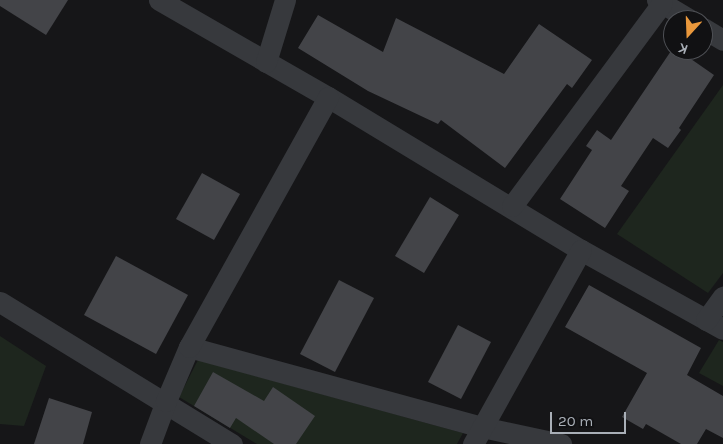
<!DOCTYPE html>
<style>
body{margin:0}
#map{position:relative;width:723px;height:444px;overflow:hidden;background:#161618;font-family:Karla,sans-serif}
div>[style]{position:absolute}
[style*='--x']{left:calc(var(--x)*1px);top:calc(var(--y)*1px);width:calc(var(--w)*1px);rotate:calc(var(--a)*1deg)}
.green>*{inset:0;background:#1e261e}
.building>*{inset:0;background:#434448}
.minor>*{height:21px;margin:-10.5px;padding:0 10.5px;transform-origin:10.5px;border-radius:10.5px;background:#37393d}
span{translate:-50% -50%;white-space:nowrap;text-align:center;line-height:1.15;-webkit-text-stroke:5px #111113;paint-order:stroke}
.north{position:absolute;left:663px;top:10px;width:50px;height:50px;box-sizing:border-box;background:#111113;border:1px solid #4e5055;border-radius:50%;rotate:200deg;font-size:14px;font-weight:700;line-height:20px;text-align:center;color:#a9afb7}
.north::after{content:'';display:block;margin:auto;width:18px;height:22px;background:#ea983c;clip-path:polygon(50% 0,100% 100%,50% 72%,0 100%)}
.scale{position:absolute;left:550px;top:412px;width:76px;height:22px;box-sizing:border-box;border:2px solid #a9afb7;border-top:0;padding-left:6px;font-size:15px;line-height:18px;white-space:nowrap;color:#a9afb7;-webkit-text-stroke:4px #111113;paint-order:stroke}
</style>
<div id="map">
<div class="green">
<div style="clip-path:polygon(723px 85px,723px 273px,708px 293px,617px 234px)"></div>
<div style="clip-path:polygon(0 336px,46px 366px,24px 426px,0 424px)"></div>
<div style="clip-path:polygon(719px 340px,723px 342px,723px 386px,699px 373px)"></div>
<div style="clip-path:polygon(198px 360px,463px 433px,457px 444px,257px 444px,179px 397px)"></div>
</div>
<div class="building">
<div style="clip-path:polygon(0 0,68px 0,46px 35px,0 6px)"></div>
<div style="clip-path:polygon(318px 15px,383px 52px,396px 18px,504px 74px,539px 24px,592px 60px,572px 88px,567px 84px,505px 168px,441px 120px,438px 124px,368px 91px,298px 48px)"></div>
<div style="clip-path:polygon(673px 48px,673px 50px,678px 50px,714px 75px,679px 128px,681px 130px,668px 148px,653px 138px,621px 186px,629px 191px,605px 228px,560px 199px,592px 150px,586px 146px,597px 130px,611px 140px)"></div>
<div style="clip-path:polygon(202px 173px,240px 194px,214px 240px,176px 219px)"></div>
<div style="clip-path:polygon(430px 197px,459px 215px,424px 273px,395px 256px)"></div>
<div style="clip-path:polygon(116px 256px,188px 295px,156px 354px,84px 315px)"></div>
<div style="clip-path:polygon(339px 280px,374px 298px,335px 372px,300px 354px)"></div>
<div style="clip-path:polygon(589px 285px,701px 348px,687px 375px,723px 396px,723px 438px,706px 429px,697px 444px,681px 444px,646px 424px,643px 429px,622px 417px,647px 373px,565px 327px)"></div>
<div style="clip-path:polygon(458px 325px,491px 342px,461px 399px,428px 382px)"></div>
<div style="clip-path:polygon(213px 372px,264px 401px,273px 387px,315px 416px,296px 444px,274px 444px,236px 418px,230px 428px,194px 406px)"></div>
<div style="clip-path:polygon(49px 398px,92px 412px,83px 444px,34px 444px)"></div>
</div>
<div class="minor">
<div style="--x:159;--y:0;--w:195;--a:29.9"></div>
<div style="--x:328;--y:97;--w:296;--a:31.2"></div>
<div style="--x:581;--y:250;--w:162;--a:29.1"></div>
<div style="--x:657;--y:0;--w:39;--a:31"></div>
<div style="--x:703;--y:28;--w:23;--a:31"></div>
<div style="--x:266;--y:62;--w:65;--a:-73"></div>
<div style="--x:512;--y:206;--w:252;--a:-53.5"></div>
<div style="--x:0;--y:302;--w:272;--a:31.5"></div>
<div style="--x:706;--y:320;--w:29;--a:-54"></div>
<div style="--x:189;--y:347;--w:304;--a:15.3"></div>
<div style="--x:482;--y:427;--w:81;--a:12.1"></div>
<div style="--x:150;--y:444;--w:46;--a:-69.6"></div>
<div style="--x:166;--y:401;--w:59;--a:-66.9"></div>
<div style="--x:189;--y:347;--w:286;--a:-60.9"></div>
<div style="--x:473;--y:444;--w:222;--a:-60.9"></div>
</div>
<div class="north">K</div>
<div class="scale">20 m</div>
</div>
